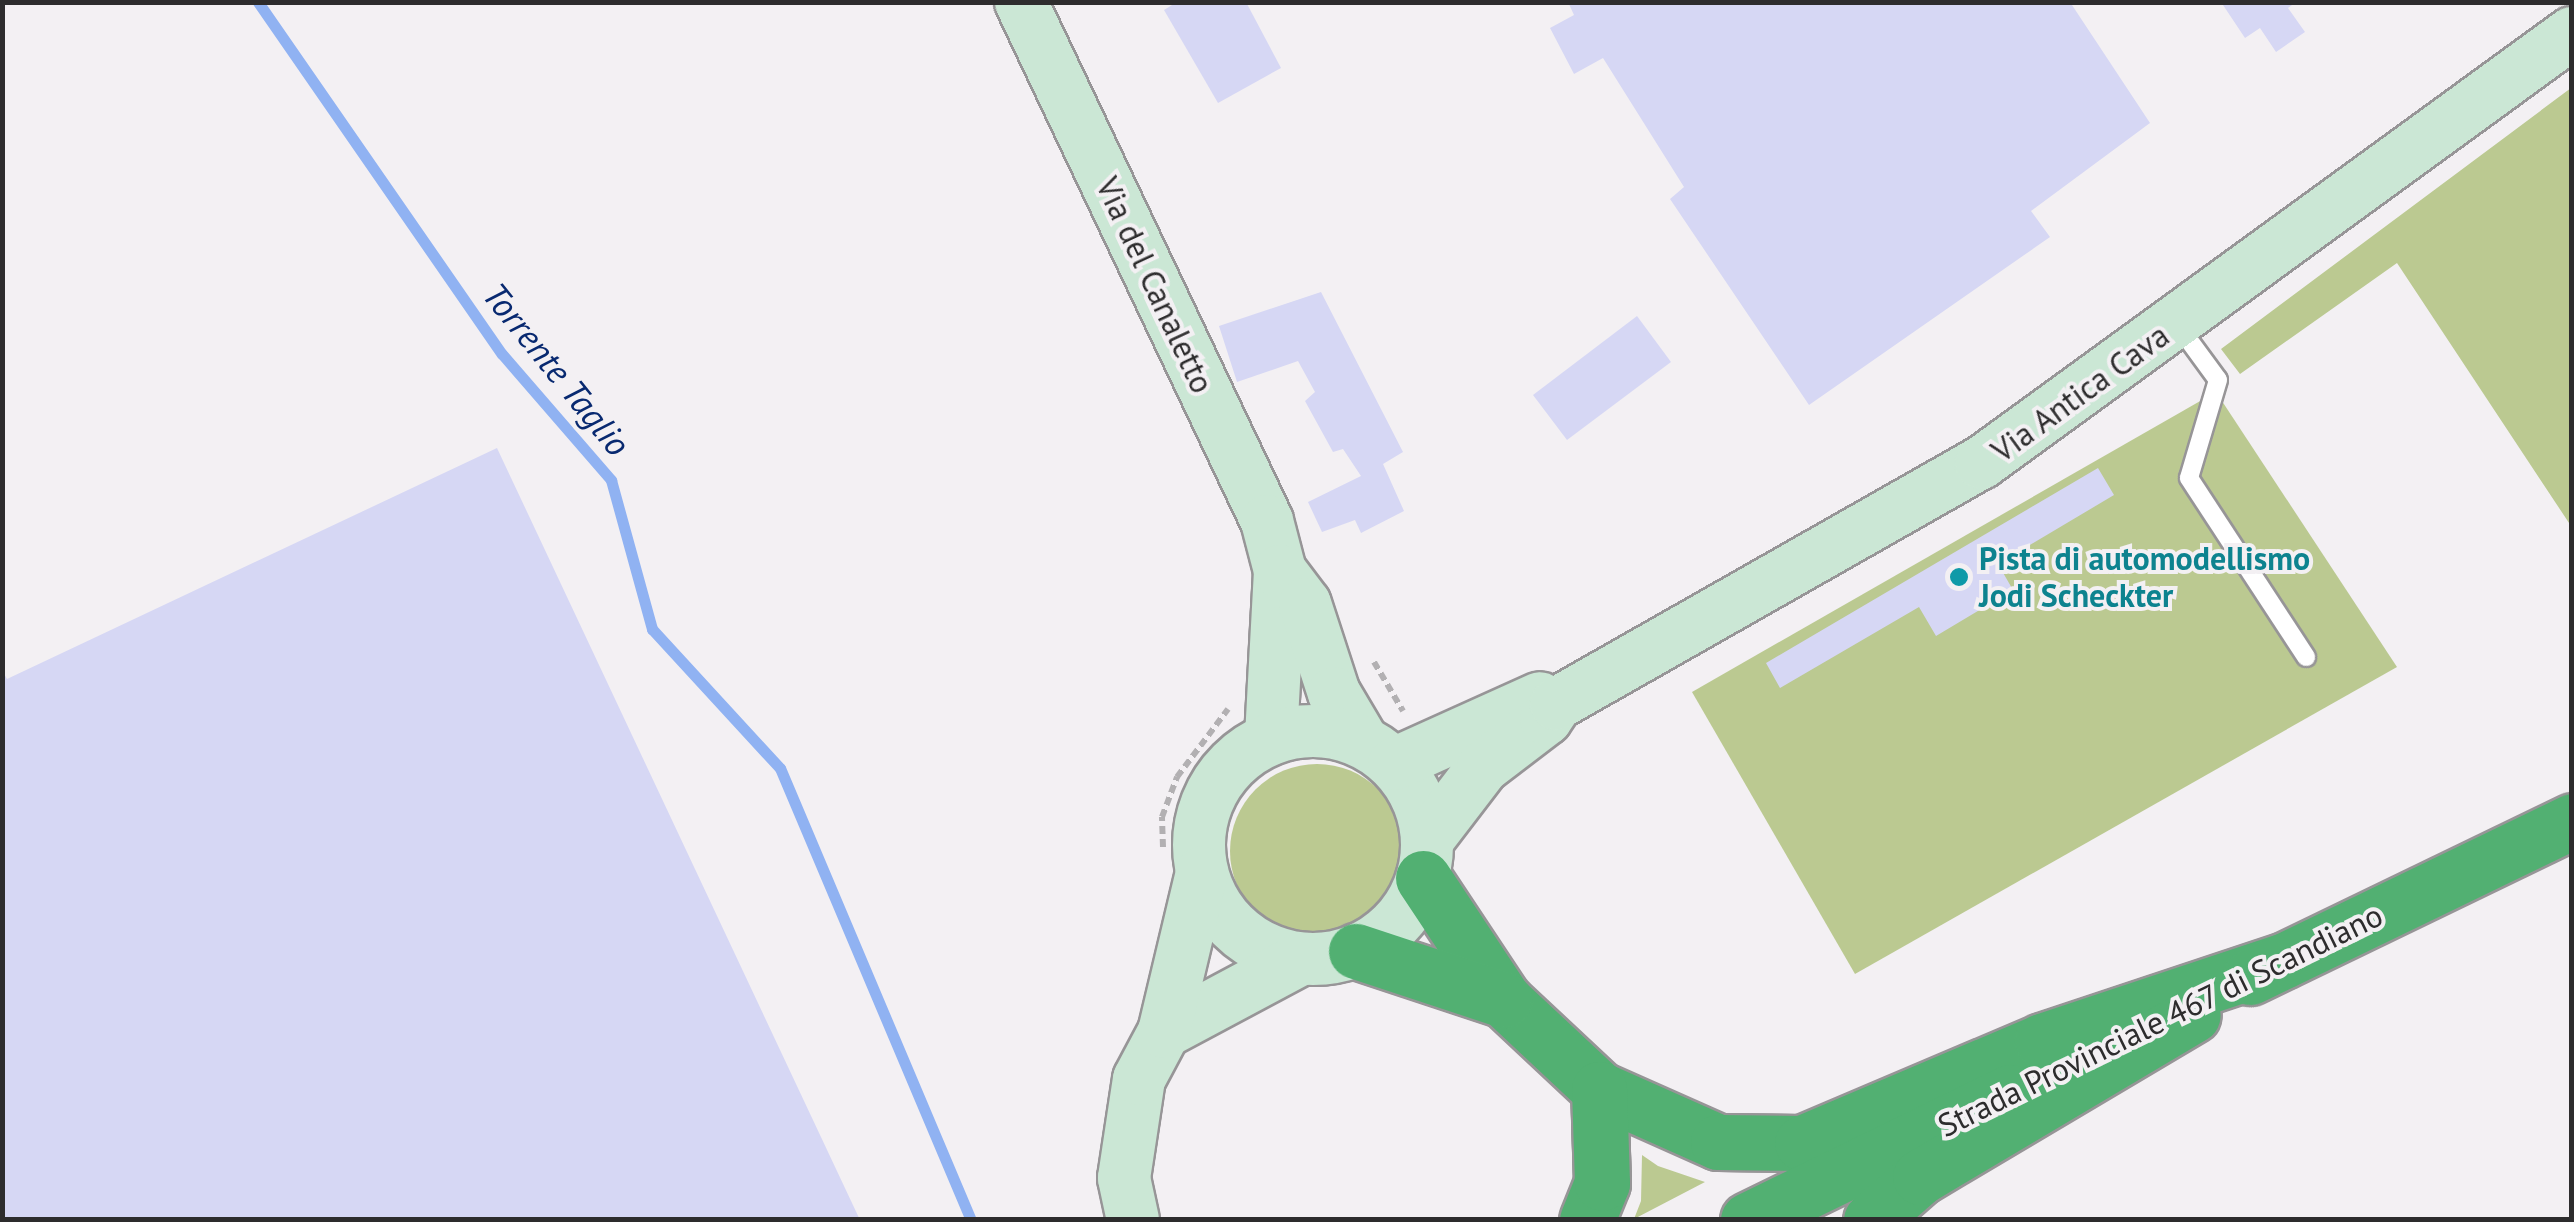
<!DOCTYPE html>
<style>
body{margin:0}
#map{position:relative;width:2574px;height:1222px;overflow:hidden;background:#f3f0f3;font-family:"PT Sans",sans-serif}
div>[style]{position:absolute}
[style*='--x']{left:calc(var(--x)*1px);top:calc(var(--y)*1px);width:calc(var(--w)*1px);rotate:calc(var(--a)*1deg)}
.green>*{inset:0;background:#bbc991}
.round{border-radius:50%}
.stream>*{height:11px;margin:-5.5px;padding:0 5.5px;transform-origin:5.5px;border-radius:5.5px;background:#90b2f2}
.building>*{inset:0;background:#d6d7f4}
.path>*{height:6px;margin-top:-3px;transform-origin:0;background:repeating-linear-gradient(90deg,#b2b0b2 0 8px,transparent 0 13px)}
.roads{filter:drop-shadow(2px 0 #979597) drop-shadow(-2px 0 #979597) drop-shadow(0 2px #979597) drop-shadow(0 -2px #979597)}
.lane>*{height:18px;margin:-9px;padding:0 9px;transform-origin:9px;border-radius:9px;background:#fff}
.secondary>*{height:52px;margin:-26px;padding:0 26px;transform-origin:26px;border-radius:26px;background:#cbe7d5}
.secondary>.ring{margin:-26px;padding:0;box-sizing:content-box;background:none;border:52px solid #cbe7d5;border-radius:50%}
.highway>*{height:55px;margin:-27.5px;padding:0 27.5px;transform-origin:27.5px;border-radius:27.5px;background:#52b072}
.dots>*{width:28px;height:28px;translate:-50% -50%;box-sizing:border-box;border:5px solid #f3f0f3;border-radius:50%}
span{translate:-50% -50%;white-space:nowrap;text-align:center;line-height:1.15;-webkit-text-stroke:8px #f3f0f3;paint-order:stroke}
.street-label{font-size:32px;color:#2d2c2d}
.culture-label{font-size:32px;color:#0d838f;font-weight:700}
.left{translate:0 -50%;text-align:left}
.water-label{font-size:35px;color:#082970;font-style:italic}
.frame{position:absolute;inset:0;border:5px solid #2d2c2d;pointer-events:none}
</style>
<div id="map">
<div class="green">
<div style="clip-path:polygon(2571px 88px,2571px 526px,2397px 263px,2240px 374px,2221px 349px)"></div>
<div style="clip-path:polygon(2216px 392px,2397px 667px,1855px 974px,1692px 692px)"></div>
<div class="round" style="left:1230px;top:764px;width:174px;height:174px"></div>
<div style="clip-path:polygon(1642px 1155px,1658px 1166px,1705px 1182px,1634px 1219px,1641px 1201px)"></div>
</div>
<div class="stream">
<div style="--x:258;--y:2;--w:428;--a:55.3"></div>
<div style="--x:502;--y:354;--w:167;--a:49.1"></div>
<div style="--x:611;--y:480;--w:155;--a:74.6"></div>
<div style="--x:652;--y:629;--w:189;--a:47.4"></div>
<div style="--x:780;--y:768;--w:491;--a:67.1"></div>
</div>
<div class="building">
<div style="clip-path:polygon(1177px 2px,1246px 2px,1281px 68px,1218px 103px,1164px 10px)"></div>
<div style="clip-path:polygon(1568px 2px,2070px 2px,2150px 123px,2031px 211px,2050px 237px,1809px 405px,1670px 199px,1684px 187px,1603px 58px,1574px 74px,1550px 28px,1574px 15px)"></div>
<div style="clip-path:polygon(2221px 2px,2296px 2px,2288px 8px,2305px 32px,2276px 52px,2260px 28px,2245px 38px)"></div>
<div style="clip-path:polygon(1321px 292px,1403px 452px,1383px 464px,1404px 511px,1361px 533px,1355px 520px,1322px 532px,1308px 502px,1361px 476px,1343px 449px,1333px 452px,1305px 401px,1315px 392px,1298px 361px,1237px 382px,1219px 326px)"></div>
<div style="clip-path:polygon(1637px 316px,1671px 362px,1567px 440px,1533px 395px)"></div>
<div style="clip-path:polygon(497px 448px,860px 1220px,2px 1220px,2px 670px,7px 679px)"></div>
<div style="clip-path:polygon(2098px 468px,2114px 495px,1998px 564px,2013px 590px,1936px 636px,1919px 607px,1780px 688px,1766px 663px)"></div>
</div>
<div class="path">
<div style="--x:1374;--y:662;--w:57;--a:59.4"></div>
<div style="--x:1163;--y:847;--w:30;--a:-92"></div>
<div style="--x:1162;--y:817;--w:43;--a:-69.4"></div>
<div style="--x:1177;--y:777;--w:85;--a:-53.1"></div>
</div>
<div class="roads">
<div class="lane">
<div style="--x:2177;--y:324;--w:69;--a:53.8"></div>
<div style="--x:2218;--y:380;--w:102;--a:106.5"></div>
<div style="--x:2189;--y:478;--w:214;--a:56.8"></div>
</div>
<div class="secondary">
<div style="--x:1021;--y:2;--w:574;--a:64.64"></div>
<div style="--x:1267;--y:521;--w:52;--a:75.4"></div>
<div style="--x:1280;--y:571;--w:168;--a:93.1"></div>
<div style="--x:1280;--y:571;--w:41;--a:52.9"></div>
<div style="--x:1305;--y:604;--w:94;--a:72"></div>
<div style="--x:1334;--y:693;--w:57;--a:59.4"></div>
<div class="ring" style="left:1199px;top:731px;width:176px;height:176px"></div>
<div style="--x:1394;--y:764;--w:160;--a:-24.3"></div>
<div style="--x:1428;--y:839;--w:91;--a:-52.6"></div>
<div style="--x:1483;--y:767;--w:79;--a:-37.3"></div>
<div style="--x:1546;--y:719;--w:18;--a:-56"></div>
<div style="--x:1556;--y:704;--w:489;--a:-29.6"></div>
<div style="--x:1981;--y:463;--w:731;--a:-36.04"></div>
<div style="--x:1164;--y:1032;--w:155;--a:-28.1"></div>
<div style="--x:1133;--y:1220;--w:43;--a:-102.1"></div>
<div style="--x:1124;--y:1178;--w:100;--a:-81.4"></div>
<div style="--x:1139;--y:1079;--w:53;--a:-62"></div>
<div style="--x:1164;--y:1032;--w:164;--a:-76.6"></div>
</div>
<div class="highway">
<div style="--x:1423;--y:878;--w:146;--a:56.4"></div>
<div style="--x:1504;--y:1000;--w:130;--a:43.1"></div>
<div style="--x:1599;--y:1089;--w:130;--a:24"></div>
<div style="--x:1718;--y:1142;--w:84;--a:0.7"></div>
<div style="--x:1802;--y:1143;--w:261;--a:-23"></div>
<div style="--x:2042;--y:1041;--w:253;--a:-18.4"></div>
<div style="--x:1356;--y:951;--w:156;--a:18.3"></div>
<div style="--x:2250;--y:977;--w:358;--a:-25.8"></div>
<div style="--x:1587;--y:1220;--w:40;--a:-68"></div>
<div style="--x:1602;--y:1183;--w:94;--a:-91.8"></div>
<div style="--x:1748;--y:1220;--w:292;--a:-26"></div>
<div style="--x:1871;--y:1220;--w:65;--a:-41.3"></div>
<div style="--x:1920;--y:1177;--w:317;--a:-30.7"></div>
</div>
</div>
<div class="dots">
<div style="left:1959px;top:577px;background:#0f9aa8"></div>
</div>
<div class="street-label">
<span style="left:1155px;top:285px;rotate:65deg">Via del Canaletto</span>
<span style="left:2080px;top:393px;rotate:-36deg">Via Antica Cava</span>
<span style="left:2160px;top:1020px;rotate:-26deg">Strada Provinciale 467 di Scandiano</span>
</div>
<div class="culture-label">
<span class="left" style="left:1979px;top:577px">Pista di automodellismo<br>Jodi Scheckter</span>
</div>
<div class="water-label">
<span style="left:557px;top:369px;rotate:51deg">Torrente Taglio</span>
</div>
<div class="frame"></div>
</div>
